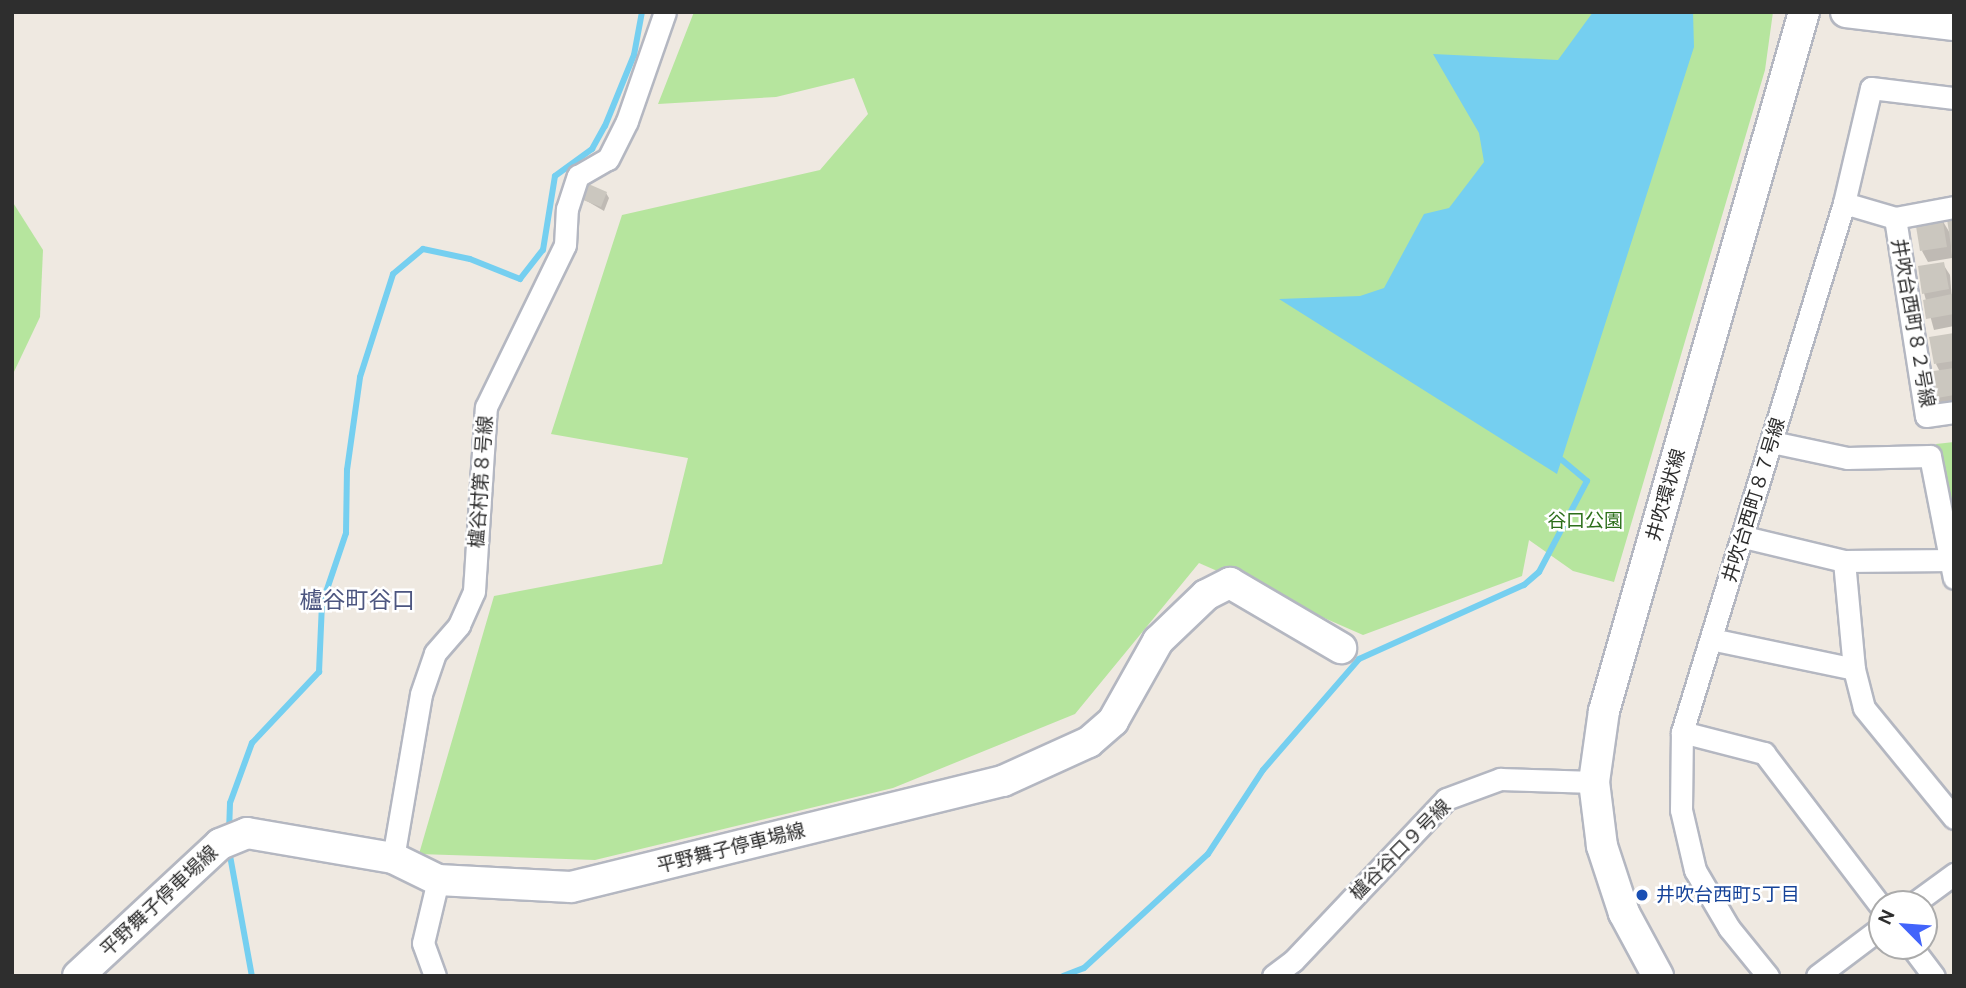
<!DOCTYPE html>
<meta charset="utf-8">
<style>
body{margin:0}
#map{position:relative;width:1966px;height:988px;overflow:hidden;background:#efe9e1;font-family:Ubuntu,"Noto Sans JP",sans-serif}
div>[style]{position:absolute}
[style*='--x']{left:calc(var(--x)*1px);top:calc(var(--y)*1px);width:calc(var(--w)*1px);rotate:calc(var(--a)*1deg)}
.green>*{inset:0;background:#b6e59e}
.water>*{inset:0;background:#75cff0}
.shadow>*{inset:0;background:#0003}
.stream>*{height:6px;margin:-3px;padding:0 3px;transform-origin:3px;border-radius:3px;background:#75cff0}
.building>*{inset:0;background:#cbc7bf}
.roads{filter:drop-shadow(2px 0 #b4b7c1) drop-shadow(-2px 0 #b4b7c1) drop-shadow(0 2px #b4b7c1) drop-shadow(0 -2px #b4b7c1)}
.street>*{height:21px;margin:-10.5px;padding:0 10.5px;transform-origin:10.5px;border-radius:10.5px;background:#fff}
.secondary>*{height:30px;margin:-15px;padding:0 15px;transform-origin:15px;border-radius:15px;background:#fff}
.dots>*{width:19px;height:19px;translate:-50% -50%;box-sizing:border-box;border:4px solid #fff;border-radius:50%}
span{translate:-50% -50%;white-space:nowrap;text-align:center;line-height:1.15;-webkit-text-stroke:5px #fff;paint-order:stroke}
.street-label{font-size:19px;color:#2e2e2e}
.park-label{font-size:19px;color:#2c6e1b}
.transit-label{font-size:19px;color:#164399}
.left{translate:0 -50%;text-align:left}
.quarter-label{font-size:23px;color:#4d5680}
.frame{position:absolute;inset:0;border:14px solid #2e2e2e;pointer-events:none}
.north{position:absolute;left:1868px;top:890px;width:70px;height:70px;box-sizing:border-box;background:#fff;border:2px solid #ababab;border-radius:50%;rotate:295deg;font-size:19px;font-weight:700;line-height:28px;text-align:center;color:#2e2e2e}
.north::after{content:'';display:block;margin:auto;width:24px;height:32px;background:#4264fb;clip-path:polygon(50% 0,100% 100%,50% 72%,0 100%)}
</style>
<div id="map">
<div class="green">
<div style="clip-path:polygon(694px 12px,1773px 12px,1765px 70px,1614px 582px,1573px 571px,1529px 540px,1522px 576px,1363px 635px,1199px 563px,1075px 714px,893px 788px,595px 860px,419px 854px,494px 596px,662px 564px,688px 458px,551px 434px,622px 215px,820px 170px,868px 114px,854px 78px,776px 97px,658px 104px)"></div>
<div style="clip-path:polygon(12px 201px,43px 250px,40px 317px,12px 376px)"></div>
<div style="clip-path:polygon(1954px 442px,1954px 537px,1936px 444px)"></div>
</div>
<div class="water">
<div style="clip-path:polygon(1593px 12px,1693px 12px,1694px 47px,1557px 474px,1279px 299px,1360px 296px,1384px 288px,1424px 214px,1449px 208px,1484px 162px,1479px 133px,1433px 54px,1558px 60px)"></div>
</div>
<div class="shadow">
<div style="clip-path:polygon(606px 193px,609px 198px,604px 211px,580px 197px)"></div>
<div style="clip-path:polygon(1941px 218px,1951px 235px,1952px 258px,1928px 262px,1922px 251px)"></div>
<div style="clip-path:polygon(1943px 264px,1950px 275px,1954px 326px,1934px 330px,1924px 293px)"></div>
<div style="clip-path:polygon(1954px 335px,1954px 407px,1940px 410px,1934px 398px,1940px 372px,1936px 364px)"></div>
</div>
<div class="stream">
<div style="--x:229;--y:832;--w:29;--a:-88"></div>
<div style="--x:230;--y:803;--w:64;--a:-69.9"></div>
<div style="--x:252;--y:743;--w:98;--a:-46.7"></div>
<div style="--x:319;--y:672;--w:68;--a:-87.5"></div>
<div style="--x:322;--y:604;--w:75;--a:-71.3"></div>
<div style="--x:346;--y:533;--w:63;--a:-89.1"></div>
<div style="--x:347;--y:470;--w:94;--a:-82"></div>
<div style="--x:360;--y:377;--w:108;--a:-72.2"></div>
<div style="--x:393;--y:274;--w:39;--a:-40"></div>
<div style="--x:423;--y:249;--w:48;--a:12"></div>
<div style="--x:470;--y:259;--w:54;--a:21.8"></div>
<div style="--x:520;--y:279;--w:37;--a:-52"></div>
<div style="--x:543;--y:250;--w:75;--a:-80.8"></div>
<div style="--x:555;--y:176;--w:46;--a:-36.1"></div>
<div style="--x:592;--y:149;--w:26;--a:-61"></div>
<div style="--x:605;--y:126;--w:77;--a:-67.8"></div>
<div style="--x:634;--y:55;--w:44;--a:-79.5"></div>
<div style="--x:229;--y:850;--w:128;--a:79.7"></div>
<div style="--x:1063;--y:976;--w:22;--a:-21"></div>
<div style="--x:1084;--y:968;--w:168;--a:-42.6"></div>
<div style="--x:1208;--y:854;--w:100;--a:-56.8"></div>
<div style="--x:1263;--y:770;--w:147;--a:-49.1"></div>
<div style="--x:1359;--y:659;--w:181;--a:-24.2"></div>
<div style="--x:1524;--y:585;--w:20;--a:-41"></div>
<div style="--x:1539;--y:572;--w:103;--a:-62.2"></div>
<div style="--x:1587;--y:481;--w:33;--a:-140"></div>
</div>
<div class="building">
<div style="clip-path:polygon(584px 182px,607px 192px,601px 207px,578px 198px)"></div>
<div style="clip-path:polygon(1942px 216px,1947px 247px,1920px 251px,1915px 220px)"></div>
<div style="clip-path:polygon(1954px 218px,1954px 253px,1952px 253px,1947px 219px)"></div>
<div style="clip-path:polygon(1944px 262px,1949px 289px,1922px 294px,1918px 266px)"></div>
<div style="clip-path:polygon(1952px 294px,1954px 314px,1926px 319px,1923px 300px)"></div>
<div style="clip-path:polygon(1954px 333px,1954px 361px,1934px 364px,1929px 337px)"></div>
<div style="clip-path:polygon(1954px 368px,1954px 395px,1932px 399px,1927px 372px)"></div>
</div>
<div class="roads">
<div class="street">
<div style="--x:1844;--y:203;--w:53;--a:16.4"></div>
<div style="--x:1895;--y:218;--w:200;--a:81.1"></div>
<div style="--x:1926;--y:416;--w:28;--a:-8"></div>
<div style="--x:1895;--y:218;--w:60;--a:-10.6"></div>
<div style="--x:1772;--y:442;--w:77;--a:12"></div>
<div style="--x:1847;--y:458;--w:83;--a:-1.4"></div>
<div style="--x:1930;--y:456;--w:124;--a:78.9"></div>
<div style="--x:1744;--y:537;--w:103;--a:13.5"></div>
<div style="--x:1844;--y:561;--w:110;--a:-0.5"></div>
<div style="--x:1844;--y:561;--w:108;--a:84.7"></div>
<div style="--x:1854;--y:669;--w:40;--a:75.6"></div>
<div style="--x:1864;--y:708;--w:142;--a:50.7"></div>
<div style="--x:1711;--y:639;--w:146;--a:11.8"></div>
<div style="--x:1682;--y:732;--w:85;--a:14.4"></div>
<div style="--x:1764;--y:753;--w:195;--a:52.7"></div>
<div style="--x:393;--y:858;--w:166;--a:-80.3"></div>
<div style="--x:421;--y:694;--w:43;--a:-71.1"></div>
<div style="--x:435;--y:653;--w:37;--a:-49"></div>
<div style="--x:459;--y:625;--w:37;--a:-66"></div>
<div style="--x:474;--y:591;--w:184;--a:-86.3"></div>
<div style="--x:486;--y:407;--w:180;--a:-64"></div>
<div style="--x:565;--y:245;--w:36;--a:-87"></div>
<div style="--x:567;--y:209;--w:35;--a:-72"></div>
<div style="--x:578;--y:176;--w:34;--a:-30"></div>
<div style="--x:608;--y:159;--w:42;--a:-63.4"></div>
<div style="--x:627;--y:121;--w:115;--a:-70.8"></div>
<div style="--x:1913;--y:904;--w:51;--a:-36.2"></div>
<div style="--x:1911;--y:946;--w:38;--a:53"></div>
<div style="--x:435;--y:976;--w:35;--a:-110"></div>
<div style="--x:423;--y:943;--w:65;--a:-76.6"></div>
<div style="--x:1273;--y:976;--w:25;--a:-37"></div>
<div style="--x:1293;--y:961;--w:223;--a:-46.6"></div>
<div style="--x:1446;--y:799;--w:58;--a:-20.3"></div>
<div style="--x:1500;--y:779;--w:94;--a:1.8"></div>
<div style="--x:1768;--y:976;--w:62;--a:-129.1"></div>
<div style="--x:1729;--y:928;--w:67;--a:-120.4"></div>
<div style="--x:1695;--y:870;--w:62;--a:-103.1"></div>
<div style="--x:1681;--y:810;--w:78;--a:-89.3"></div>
<div style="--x:1682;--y:732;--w:553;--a:-72.97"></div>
<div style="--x:1844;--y:203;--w:118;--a:-76.8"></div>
<div style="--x:1871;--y:88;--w:84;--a:6.9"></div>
<div style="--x:1817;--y:976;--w:81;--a:-37"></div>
</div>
<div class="secondary">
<div style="--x:1846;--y:12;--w:109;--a:6.9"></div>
<div style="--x:78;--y:976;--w:194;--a:-42.9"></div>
<div style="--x:220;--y:844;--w:29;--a:-22"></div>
<div style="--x:247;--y:833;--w:148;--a:9.7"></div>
<div style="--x:393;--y:858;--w:50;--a:26.1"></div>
<div style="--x:438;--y:880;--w:133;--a:3"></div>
<div style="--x:571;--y:887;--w:445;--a:-13.8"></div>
<div style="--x:1003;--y:781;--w:94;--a:-24.4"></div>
<div style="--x:1089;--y:742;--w:32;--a:-41"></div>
<div style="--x:1113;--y:721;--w:92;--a:-60.6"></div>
<div style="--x:1158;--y:641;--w:66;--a:-43.8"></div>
<div style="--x:1206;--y:595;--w:27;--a:-27"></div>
<div style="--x:1230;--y:583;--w:129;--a:30.4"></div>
<div style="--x:1658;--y:976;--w:72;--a:-118.4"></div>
<div style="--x:1624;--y:913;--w:71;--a:-108.2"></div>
<div style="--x:1602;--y:846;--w:64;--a:-97.1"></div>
<div style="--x:1594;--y:782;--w:72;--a:-82"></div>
<div style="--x:1604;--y:711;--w:727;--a:-74.03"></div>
</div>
</div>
<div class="dots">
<div style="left:1642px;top:895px;background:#1a4fb4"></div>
</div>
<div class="street-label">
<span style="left:1913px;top:323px;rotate:80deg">井吹台西町８２号線</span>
<span style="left:481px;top:482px;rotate:-86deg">櫨谷村第８号線</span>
<span style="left:1666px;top:495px;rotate:-74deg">井吹環状線</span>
<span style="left:1754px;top:500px;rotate:-73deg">井吹台西町８７号線</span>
<span style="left:731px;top:848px;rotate:-14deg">平野舞子停車場線</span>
<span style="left:1400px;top:850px;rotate:-45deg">櫨谷谷口９号線</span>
<span style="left:159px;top:901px;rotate:-43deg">平野舞子停車場線</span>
</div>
<div class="park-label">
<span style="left:1585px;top:521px">谷口公園</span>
</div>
<div class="transit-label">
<span class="left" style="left:1656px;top:895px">井吹台西町5丁目</span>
</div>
<div class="quarter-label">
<span style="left:357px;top:600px">櫨谷町谷口</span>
</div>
<div class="frame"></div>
<div class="north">N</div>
</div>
